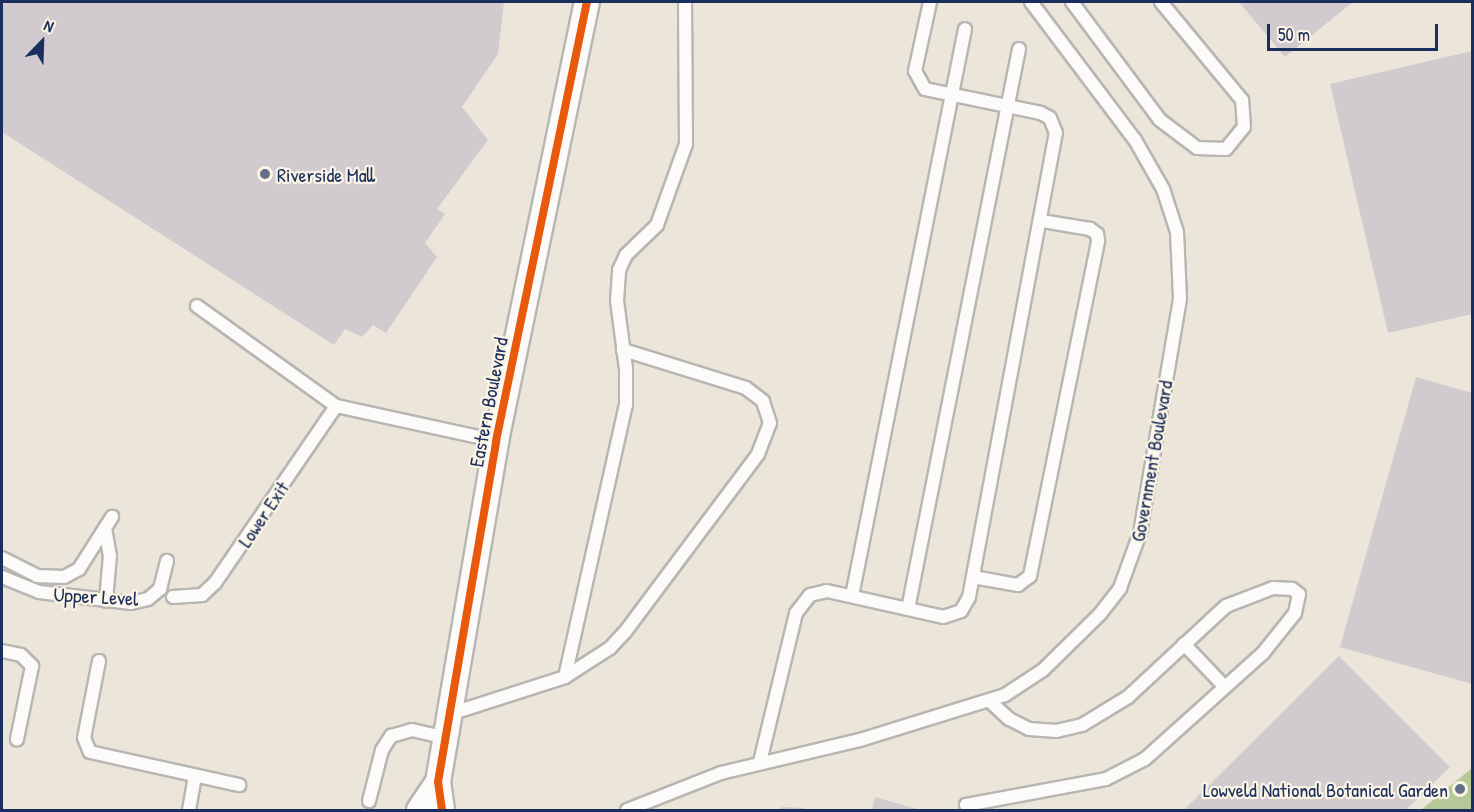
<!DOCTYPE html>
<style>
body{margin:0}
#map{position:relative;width:1474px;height:812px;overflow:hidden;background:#ebe6d9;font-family:"Patrick Hand",sans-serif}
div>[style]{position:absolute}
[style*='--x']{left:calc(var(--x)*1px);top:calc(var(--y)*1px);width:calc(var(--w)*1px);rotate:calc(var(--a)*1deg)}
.forest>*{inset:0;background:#b7c898}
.building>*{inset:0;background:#d1cacf}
.roads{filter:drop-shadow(2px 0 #b7b6b2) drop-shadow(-2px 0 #b7b6b2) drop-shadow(0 2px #b7b6b2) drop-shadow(0 -2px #b7b6b2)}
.service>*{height:12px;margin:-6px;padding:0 6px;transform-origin:6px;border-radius:6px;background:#fcfbf9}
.minor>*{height:24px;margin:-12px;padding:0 12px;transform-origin:12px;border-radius:12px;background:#fcfbf9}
.cycleway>*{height:8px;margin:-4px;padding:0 4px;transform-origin:4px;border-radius:4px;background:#e8590c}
.dots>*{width:16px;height:16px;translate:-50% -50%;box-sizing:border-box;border:3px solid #fcf5e5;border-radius:50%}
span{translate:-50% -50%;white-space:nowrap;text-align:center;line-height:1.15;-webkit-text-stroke:4.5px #fcf5e5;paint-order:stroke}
.poi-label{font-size:20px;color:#1b2f5e}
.left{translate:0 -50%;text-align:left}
.right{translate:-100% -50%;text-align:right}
.street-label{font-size:20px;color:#1b2f5e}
.frame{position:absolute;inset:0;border:3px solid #1b2f5e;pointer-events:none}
.north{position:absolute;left:12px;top:12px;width:60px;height:60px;-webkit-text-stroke:4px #fcf5e5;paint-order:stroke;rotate:23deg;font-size:16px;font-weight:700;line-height:24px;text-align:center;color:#1b2f5e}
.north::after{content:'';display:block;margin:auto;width:21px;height:27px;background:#1b2f5e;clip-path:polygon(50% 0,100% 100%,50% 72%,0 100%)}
.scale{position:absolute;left:1267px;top:24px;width:171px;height:27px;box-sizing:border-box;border:3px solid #1b2f5e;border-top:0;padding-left:8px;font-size:18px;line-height:21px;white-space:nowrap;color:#1b2f5e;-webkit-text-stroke:4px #fcf5e5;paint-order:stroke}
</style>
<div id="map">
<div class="forest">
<div style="clip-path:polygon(1472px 768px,1472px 810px,1421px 810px)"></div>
</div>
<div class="building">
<div style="clip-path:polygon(2px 2px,504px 2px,498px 54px,462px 107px,488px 140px,437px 209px,445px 214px,425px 243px,437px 257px,386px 333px,373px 325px,362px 337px,345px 329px,334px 345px,2px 132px)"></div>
<div style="clip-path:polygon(1239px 2px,1353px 2px,1285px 57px)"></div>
<div style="clip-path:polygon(1472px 51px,1472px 314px,1388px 333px,1330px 84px)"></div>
<div style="clip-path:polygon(1416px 377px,1472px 393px,1472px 684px,1340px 647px)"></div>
<div style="clip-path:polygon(1339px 656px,1450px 767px,1406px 810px,1184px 810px)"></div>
<div style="clip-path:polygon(875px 797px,920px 810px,872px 810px)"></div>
<div style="clip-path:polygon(783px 807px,804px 808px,810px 810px,776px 810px)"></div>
</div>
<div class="roads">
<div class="service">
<div style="--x:1072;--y:2;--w:147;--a:53.3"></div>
<div style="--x:1160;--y:120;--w:46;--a:37.1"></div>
<div style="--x:1197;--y:148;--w:29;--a:2"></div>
<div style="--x:1226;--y:149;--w:28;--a:-51"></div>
<div style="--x:1244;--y:127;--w:27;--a:-94"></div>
<div style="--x:1242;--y:100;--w:127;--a:-129.6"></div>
<div style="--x:197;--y:306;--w:171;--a:35.7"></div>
<div style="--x:336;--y:406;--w:164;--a:12.3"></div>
<div style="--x:105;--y:528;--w:27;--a:80"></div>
<div style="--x:110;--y:555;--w:46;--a:95"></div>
<div style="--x:2;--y:558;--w:39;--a:27"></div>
<div style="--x:37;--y:576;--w:27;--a:2"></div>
<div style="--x:64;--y:577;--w:17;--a:-28"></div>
<div style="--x:79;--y:569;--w:62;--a:-57.6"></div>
<div style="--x:2;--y:577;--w:40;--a:22"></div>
<div style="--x:39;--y:592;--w:93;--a:6.8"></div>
<div style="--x:131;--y:603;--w:17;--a:-13"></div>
<div style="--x:148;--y:599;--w:16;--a:-40"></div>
<div style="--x:160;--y:589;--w:29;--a:-76"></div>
<div style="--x:973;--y:577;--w:46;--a:10.1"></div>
<div style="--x:1018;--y:585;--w:15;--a:-37"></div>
<div style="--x:1030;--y:576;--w:342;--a:-78.5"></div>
<div style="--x:1098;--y:241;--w:7;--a:-98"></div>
<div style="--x:1097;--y:234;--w:9;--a:-144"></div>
<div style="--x:1090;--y:229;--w:49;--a:-170.5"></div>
<div style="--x:852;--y:596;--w:578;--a:-78.73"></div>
<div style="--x:173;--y:597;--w:29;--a:-4"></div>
<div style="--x:202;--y:595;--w:18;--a:-43"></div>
<div style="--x:215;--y:583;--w:214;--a:-55.6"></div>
<div style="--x:908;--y:609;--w:571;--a:-78.79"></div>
<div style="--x:1184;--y:644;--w:59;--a:46.4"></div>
<div style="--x:2;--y:651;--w:19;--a:12"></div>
<div style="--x:21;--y:655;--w:16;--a:45"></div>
<div style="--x:32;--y:666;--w:75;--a:101.6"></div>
<div style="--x:99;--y:661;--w:78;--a:101"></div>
<div style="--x:84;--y:738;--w:15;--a:67"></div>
<div style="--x:90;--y:752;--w:153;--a:12.5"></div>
<div style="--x:565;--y:677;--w:54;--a:-32.8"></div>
<div style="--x:610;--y:648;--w:22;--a:-47"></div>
<div style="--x:625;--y:632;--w:222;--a:-53.2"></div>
<div style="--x:758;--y:454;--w:33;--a:-69"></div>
<div style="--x:770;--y:423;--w:23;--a:-108"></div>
<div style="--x:763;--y:401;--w:21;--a:-143"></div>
<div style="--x:746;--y:388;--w:129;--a:-162.8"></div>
<div style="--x:450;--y:714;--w:121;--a:-17.8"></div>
<div style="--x:565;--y:677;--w:279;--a:-77.4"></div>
<div style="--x:626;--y:405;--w:36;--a:-90"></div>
<div style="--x:626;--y:369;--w:69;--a:-97.5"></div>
<div style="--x:617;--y:301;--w:31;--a:-86"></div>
<div style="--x:619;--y:270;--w:17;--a:-65"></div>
<div style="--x:626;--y:255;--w:43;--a:-44.1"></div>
<div style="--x:657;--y:225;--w:86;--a:-70.3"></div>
<div style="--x:686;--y:144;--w:142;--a:-90.4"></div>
<div style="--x:760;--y:762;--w:153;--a:-76.4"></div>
<div style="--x:796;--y:613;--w:23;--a:-52"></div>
<div style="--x:810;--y:595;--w:17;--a:-13"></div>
<div style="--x:827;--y:591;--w:119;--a:12.6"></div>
<div style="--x:943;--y:617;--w:19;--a:-18"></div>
<div style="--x:961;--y:611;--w:16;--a:-60"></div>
<div style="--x:969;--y:597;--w:472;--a:-79.4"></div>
<div style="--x:1056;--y:133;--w:16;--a:-112"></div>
<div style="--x:1050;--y:118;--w:10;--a:-151"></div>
<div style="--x:1041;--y:113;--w:118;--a:-168.3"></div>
<div style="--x:925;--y:89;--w:21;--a:-119"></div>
<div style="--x:915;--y:71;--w:71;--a:-77.7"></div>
<div style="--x:369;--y:801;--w:53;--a:-75.7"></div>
<div style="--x:382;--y:750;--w:17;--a:-57"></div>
<div style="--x:391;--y:736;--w:22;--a:-16"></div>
<div style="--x:412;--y:730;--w:35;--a:13"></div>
<div style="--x:966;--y:805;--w:142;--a:-10.5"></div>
<div style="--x:1106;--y:779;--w:44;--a:-27.1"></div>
<div style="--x:1145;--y:759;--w:159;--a:-41.9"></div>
<div style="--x:1263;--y:653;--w:51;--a:-51.3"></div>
<div style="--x:1295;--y:613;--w:19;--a:-78"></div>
<div style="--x:1299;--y:594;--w:9;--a:-144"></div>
<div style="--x:1292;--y:589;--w:19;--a:-177"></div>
<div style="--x:1273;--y:588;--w:50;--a:159"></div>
<div style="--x:1226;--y:606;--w:134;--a:137.1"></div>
<div style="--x:1128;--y:697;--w:54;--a:148.7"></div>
<div style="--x:1082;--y:725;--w:26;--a:167"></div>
<div style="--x:1057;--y:731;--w:28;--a:-176"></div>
<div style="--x:1029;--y:729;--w:22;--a:-153"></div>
<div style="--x:1009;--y:719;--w:26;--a:-137"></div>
<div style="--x:189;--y:810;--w:34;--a:-80"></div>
<div style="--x:627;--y:810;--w:101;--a:-21.5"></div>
<div style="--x:721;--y:773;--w:143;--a:-13.4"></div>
<div style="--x:860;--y:740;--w:152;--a:-17.2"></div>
<div style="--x:1005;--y:695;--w:45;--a:-33.3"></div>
<div style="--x:1043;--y:670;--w:80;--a:-44.5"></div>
<div style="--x:1100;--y:614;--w:33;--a:-52"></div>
<div style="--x:1120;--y:588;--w:59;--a:-70"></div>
<div style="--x:1140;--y:533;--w:238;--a:-80.3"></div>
<div style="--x:1180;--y:298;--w:66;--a:-92.6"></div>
<div style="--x:1177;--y:232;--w:45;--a:-108"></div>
<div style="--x:1163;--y:189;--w:56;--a:-119.7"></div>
<div style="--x:1135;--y:140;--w:173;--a:-127"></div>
</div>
<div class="minor">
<div style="--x:419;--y:810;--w:34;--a:-56"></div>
<div style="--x:442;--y:810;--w:28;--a:-98"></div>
<div style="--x:438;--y:782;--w:346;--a:-80.3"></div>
<div style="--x:496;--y:441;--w:448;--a:-78.3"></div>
</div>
</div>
<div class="cycleway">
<div style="--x:442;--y:810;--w:28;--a:-98"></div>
<div style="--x:438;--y:782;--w:346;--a:-80.3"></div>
<div style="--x:496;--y:441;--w:448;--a:-78.3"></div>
</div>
<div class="dots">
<div style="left:265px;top:174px;background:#646f89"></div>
<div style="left:1460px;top:789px;background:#646f89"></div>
</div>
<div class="poi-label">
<span class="left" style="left:277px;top:174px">Riverside Mall</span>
<span class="right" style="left:1448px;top:789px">Lowveld National Botanical Garden</span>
</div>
<div class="street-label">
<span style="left:488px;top:402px;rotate:-79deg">Eastern Boulevard</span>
<span style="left:1151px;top:461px;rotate:-80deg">Government Boulevard</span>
<span style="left:263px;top:514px;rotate:-56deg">Lower Exit</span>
<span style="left:96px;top:596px;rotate:3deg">Upper Level</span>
</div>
<div class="frame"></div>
<div class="north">N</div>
<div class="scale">50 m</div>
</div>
